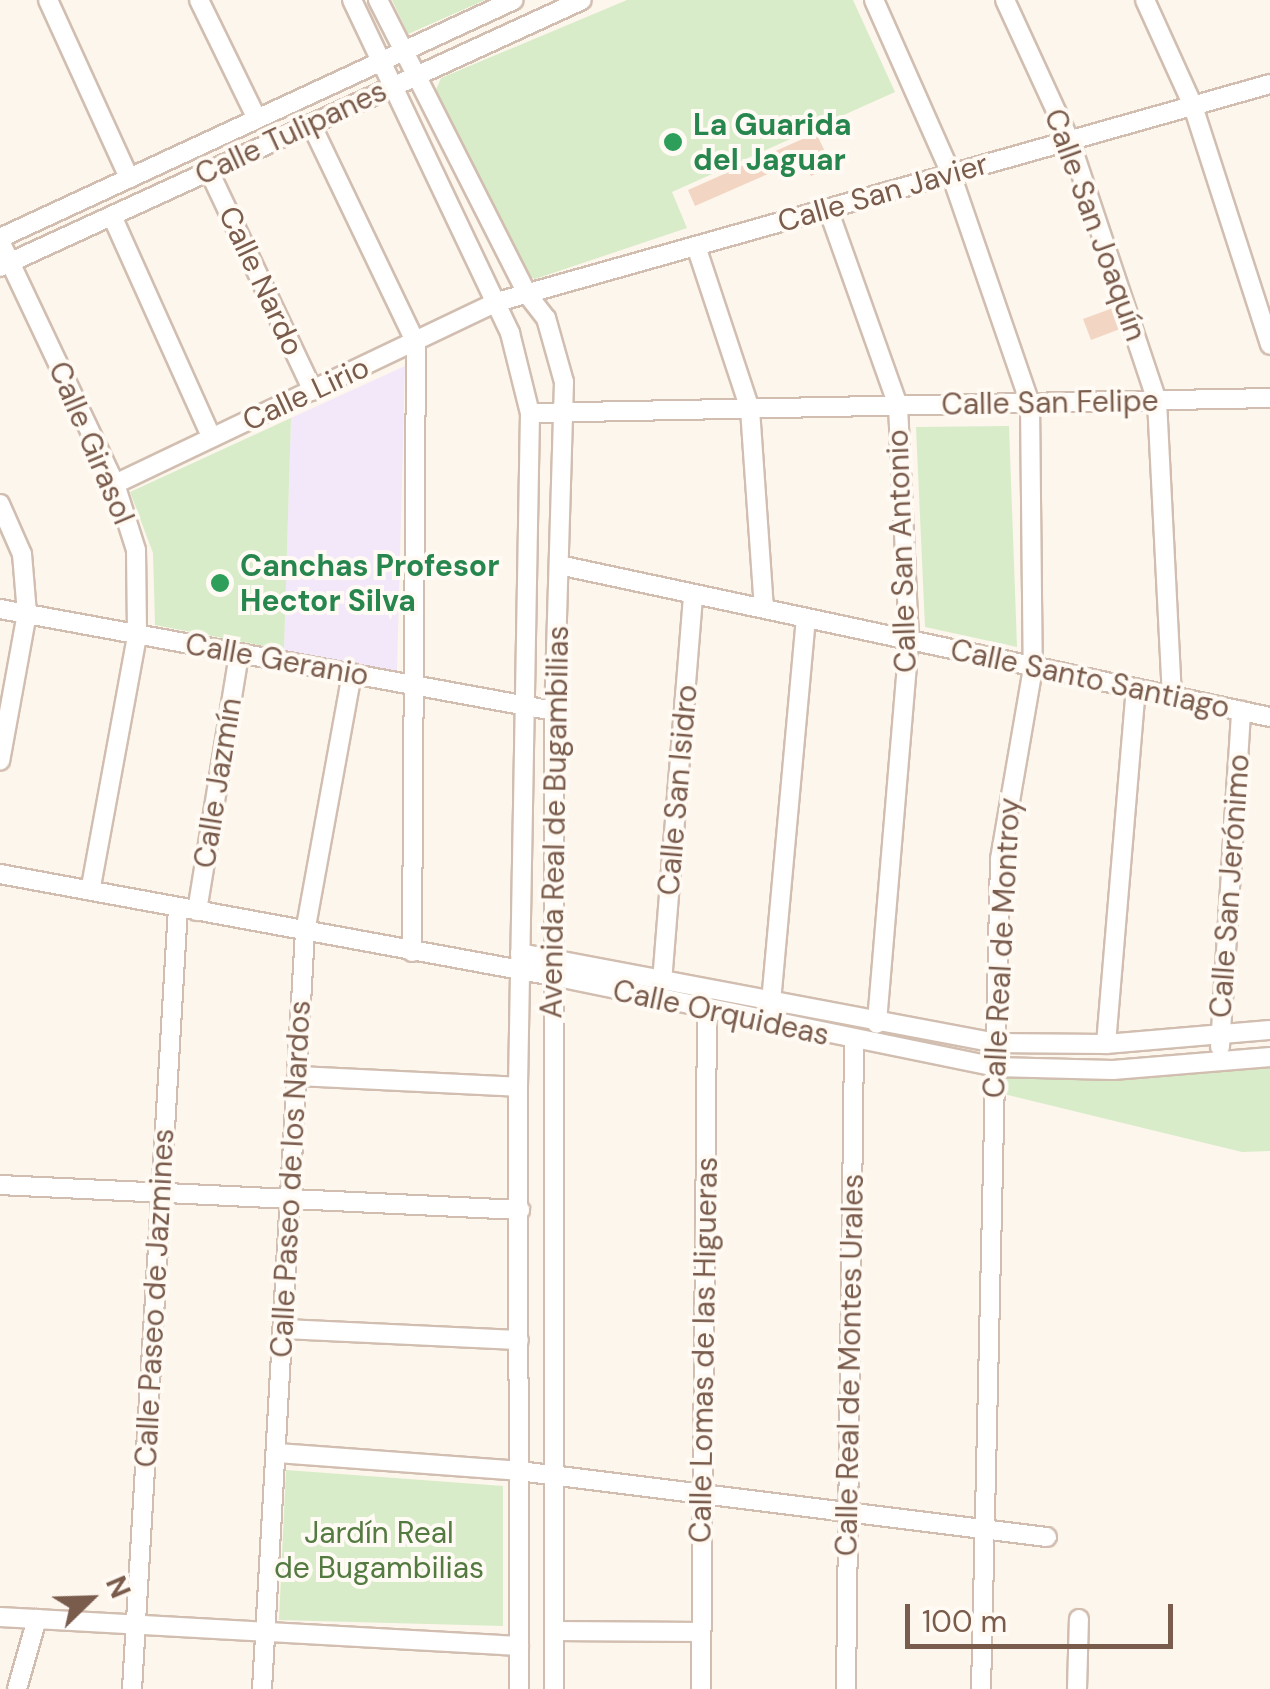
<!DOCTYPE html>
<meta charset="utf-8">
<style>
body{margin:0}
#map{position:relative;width:1270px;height:1689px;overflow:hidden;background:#fdf6ec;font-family:"DM Sans",sans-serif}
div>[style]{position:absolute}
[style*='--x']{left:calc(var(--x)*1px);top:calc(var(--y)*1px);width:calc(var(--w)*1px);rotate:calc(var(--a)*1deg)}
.education>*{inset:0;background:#f3e8fa}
.green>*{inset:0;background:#d8ecc9}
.building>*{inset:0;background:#f3d5c3}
.roads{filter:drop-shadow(2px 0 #d1beb0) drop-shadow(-2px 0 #d1beb0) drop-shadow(0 2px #d1beb0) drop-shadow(0 -2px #d1beb0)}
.minor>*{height:18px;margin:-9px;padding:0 9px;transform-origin:9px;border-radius:9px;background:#fff}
.dots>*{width:28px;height:28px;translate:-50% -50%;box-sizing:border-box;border:5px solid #fffaf3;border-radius:50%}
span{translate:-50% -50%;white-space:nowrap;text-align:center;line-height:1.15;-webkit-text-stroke:8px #fffaf3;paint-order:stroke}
.leisure-label{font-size:30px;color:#27864d;font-weight:700}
.left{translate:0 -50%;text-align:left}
.street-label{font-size:30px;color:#7a5c4d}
.park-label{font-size:30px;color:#537a41}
.north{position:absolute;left:40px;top:1549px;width:100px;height:100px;-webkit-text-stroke:8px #fffaf3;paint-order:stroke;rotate:67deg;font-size:28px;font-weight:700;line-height:40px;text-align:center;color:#7a5c4d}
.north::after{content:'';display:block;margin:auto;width:35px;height:45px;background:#7a5c4d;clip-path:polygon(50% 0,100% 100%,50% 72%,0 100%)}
.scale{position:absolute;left:905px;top:1604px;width:268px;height:45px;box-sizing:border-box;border:5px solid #7a5c4d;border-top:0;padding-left:12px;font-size:30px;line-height:35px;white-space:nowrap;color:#7a5c4d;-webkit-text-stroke:8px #fffaf3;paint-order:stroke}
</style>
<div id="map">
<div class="education">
<div style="clip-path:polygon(405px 366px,397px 671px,284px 650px,291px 418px)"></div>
</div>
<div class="green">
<div style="clip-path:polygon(392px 0,485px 0,408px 34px)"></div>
<div style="clip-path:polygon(627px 0,853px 0,895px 92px,672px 192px,687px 228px,535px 279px,524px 275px,435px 92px,441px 78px)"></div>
<div style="clip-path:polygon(291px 418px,284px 650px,155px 625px,153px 553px,130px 492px)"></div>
<div style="clip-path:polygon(1009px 426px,1017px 647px,925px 627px,916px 427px)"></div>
<div style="clip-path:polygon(1270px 1064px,1270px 1151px,1242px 1152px,1000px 1093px,1000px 1078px,1110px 1078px)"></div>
<div style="clip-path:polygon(286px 1470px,503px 1486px,503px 1626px,279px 1620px)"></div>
</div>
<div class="building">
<div style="clip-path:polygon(816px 133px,832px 166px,811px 176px,802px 159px,695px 206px,688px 190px)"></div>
<div style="clip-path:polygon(1113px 308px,1120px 329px,1091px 340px,1083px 319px)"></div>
</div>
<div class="roads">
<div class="minor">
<div style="--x:48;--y:0;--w:196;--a:65.5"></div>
<div style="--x:199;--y:0;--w:132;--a:64"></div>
<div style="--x:352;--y:0;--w:369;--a:64.6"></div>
<div style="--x:510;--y:333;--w:82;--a:76"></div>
<div style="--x:530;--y:413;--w:674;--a:91.02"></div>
<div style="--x:518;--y:1087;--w:602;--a:89.9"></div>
<div style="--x:378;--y:0;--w:330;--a:63.1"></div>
<div style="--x:527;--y:294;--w:31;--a:52"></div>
<div style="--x:546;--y:318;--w:66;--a:74.3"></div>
<div style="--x:564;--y:382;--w:329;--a:91.7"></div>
<div style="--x:554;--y:711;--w:978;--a:90"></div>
<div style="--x:874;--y:0;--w:190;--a:66.1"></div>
<div style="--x:951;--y:174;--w:242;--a:71"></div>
<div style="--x:1030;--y:403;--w:265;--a:89.4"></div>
<div style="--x:1033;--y:668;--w:194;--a:99.8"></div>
<div style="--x:1000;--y:859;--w:830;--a:91.31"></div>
<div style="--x:1005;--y:0;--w:155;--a:65.3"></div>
<div style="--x:1070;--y:141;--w:274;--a:71.5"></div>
<div style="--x:1157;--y:401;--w:295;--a:87.1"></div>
<div style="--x:1145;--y:0;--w:116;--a:65.6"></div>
<div style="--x:1193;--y:106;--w:251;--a:72.1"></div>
<div style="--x:311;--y:124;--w:243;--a:64.4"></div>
<div style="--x:416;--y:343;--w:609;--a:90.38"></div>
<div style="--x:209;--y:171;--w:243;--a:64.7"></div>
<div style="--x:828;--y:209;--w:209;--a:70.4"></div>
<div style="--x:898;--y:406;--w:235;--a:87.3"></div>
<div style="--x:909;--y:641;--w:384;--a:94.8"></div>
<div style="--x:112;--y:216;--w:243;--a:65.8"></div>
<div style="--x:0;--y:238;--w:566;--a:-24.85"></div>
<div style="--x:0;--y:241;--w:269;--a:64.7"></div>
<div style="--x:115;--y:484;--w:69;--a:72.3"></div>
<div style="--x:136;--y:550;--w:86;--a:89.3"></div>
<div style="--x:137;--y:636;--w:259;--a:100.4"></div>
<div style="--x:696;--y:246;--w:172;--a:71.7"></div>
<div style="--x:750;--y:409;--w:199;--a:86"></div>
<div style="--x:0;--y:267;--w:640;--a:-24.64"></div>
<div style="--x:530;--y:413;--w:740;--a:-1.16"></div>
<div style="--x:115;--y:484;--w:423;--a:-25.5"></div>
<div style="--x:497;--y:302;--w:803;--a:-15.75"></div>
<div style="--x:0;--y:504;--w:55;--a:66.3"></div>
<div style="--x:22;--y:554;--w:59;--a:85.2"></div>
<div style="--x:27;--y:613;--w:150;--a:100.3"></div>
<div style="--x:559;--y:565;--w:727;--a:12.07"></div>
<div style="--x:0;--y:609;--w:563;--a:10.43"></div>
<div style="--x:0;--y:874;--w:562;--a:10.45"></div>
<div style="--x:553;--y:976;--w:451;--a:11.6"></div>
<div style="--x:995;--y:1067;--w:118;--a:1.5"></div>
<div style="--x:1113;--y:1070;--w:158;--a:-4.7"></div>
<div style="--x:197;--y:911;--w:259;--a:-80.7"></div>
<div style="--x:520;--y:953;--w:484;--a:10.7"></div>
<div style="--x:996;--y:1043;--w:110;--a:0.5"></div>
<div style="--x:1106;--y:1044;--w:165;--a:-4.9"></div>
<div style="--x:662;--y:982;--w:385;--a:-85.4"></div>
<div style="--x:770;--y:1013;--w:395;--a:-84.8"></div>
<div style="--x:1106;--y:1044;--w:356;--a:-85.2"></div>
<div style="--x:1220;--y:1047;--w:337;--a:-86.4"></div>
<div style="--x:297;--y:1076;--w:221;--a:2.8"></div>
<div style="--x:0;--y:1185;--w:521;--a:2.75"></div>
<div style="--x:283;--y:1329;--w:236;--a:2.7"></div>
<div style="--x:276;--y:1453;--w:244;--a:4.2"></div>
<div style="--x:519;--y:1471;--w:532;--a:7.13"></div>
<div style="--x:0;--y:1617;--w:520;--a:3.2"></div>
<div style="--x:554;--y:1631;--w:147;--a:0.4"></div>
<div style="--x:17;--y:1689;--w:73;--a:-74.1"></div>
<div style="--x:132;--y:1689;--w:782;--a:-86.63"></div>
<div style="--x:262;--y:1689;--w:758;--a:-86.75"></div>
<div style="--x:305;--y:932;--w:263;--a:-79.7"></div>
<div style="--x:701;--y:1689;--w:679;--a:-89.49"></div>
<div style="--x:846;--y:1689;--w:648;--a:-89.29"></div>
<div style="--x:1077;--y:1689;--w:70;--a:-88.4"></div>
</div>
</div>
<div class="dots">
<div style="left:673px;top:142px;background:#2e9e5b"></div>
<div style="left:220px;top:583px;background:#2e9e5b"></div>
</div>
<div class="leisure-label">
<span class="left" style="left:693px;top:142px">La Guarida<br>del Jaguar</span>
<span class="left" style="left:240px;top:583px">Canchas Profesor<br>Hector Silva</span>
</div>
<div class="street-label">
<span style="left:291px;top:133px;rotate:-25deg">Calle Tulipanes</span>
<span style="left:883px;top:193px;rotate:-16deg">Calle San Javier</span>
<span style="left:1095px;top:225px;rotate:70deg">Calle San Joaquín</span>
<span style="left:261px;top:281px;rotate:65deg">Calle Nardo</span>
<span style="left:306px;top:394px;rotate:-25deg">Calle Lirio</span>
<span style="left:1050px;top:403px;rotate:-1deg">Calle San Felipe</span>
<span style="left:91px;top:443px;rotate:67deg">Calle Girasol</span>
<span style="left:902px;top:551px;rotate:-92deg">Calle San Antonio</span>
<span style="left:277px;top:660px;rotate:10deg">Calle Geranio</span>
<span style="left:1090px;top:679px;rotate:12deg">Calle Santo Santiago</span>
<span style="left:218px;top:783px;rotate:-81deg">Calle Jazmín</span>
<span style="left:678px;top:790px;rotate:-85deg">Calle San Isidro</span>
<span style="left:555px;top:822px;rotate:-89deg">Avenida Real de Bugambilias</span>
<span style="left:1230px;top:886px;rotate:-86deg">Calle San Jerónimo</span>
<span style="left:1002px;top:948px;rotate:-87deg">Calle Real de Montroy</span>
<span style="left:721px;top:1013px;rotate:12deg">Calle Orquideas</span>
<span style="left:291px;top:1179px;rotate:-87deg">Calle Paseo de los Nardos</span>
<span style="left:155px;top:1298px;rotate:-87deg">Calle Paseo de Jazmines</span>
<span style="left:704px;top:1350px;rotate:-89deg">Calle Lomas de las Higueras</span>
<span style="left:850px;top:1365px;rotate:-89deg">Calle Real de Montes Urales</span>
</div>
<div class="park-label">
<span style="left:379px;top:1550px">Jardín Real<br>de Bugambilias</span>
</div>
<div class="north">N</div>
<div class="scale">100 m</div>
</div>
